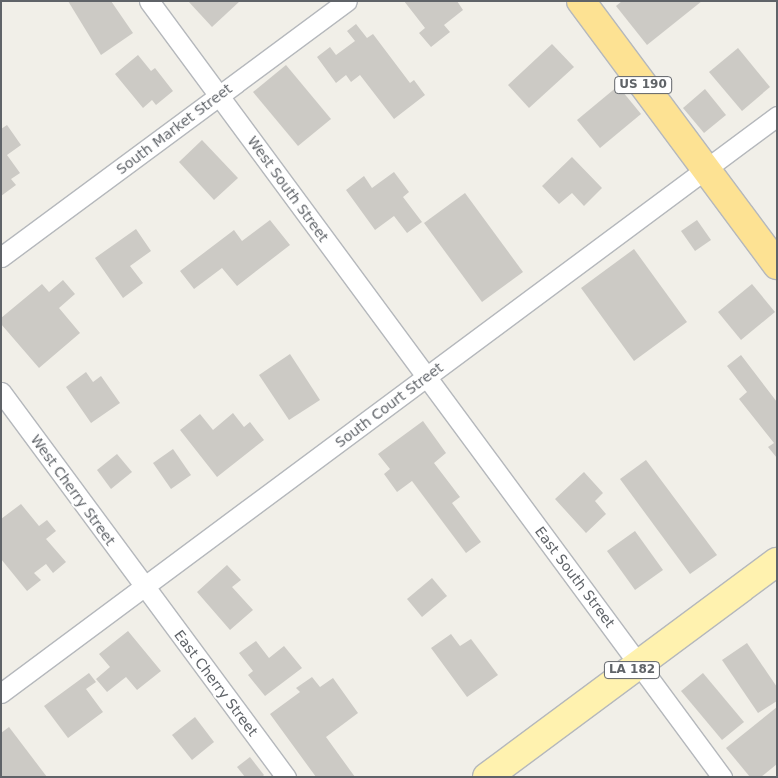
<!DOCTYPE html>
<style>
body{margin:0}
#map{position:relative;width:778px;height:778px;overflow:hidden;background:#f1efe8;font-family:"DejaVu Sans",sans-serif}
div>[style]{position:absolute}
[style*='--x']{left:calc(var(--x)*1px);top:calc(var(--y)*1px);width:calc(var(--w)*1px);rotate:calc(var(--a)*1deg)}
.building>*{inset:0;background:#cccac5}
.roads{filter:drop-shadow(1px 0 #b5b8bc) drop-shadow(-1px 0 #b5b8bc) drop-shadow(0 1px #b5b8bc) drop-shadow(0 -1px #b5b8bc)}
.street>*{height:19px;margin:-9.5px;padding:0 9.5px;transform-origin:9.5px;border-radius:9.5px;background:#fff}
.primary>*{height:28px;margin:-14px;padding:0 14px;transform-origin:14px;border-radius:14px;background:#fff2af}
.highway>*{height:28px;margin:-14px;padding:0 14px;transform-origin:14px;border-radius:14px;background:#fde293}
span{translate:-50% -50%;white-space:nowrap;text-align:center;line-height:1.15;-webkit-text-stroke:4px #fff;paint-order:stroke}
.shield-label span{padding:1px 4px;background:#fff;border:1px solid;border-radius:4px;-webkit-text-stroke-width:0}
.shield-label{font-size:12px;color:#5f6368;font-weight:700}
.street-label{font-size:14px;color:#5f6368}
.frame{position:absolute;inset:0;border:2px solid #5f6368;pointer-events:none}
</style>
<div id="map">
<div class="building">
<div style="clip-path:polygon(68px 1px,111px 1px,133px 33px,101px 55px)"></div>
<div style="clip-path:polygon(188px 1px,240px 1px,212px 27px)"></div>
<div style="clip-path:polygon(404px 1px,457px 1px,463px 10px,444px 25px,450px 32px,431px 47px,419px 33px,425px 28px)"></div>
<div style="clip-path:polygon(622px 1px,702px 1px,647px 45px,616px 6px)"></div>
<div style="clip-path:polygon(356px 24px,367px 38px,373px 34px,410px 83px,414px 80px,425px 95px,394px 119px,360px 75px,351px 82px,346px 75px,336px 83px,317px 57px,330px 47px,336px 55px,355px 41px,347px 31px)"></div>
<div style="clip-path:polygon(552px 44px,574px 67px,529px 108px,508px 85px)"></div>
<div style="clip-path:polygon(738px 48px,770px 87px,742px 111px,709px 72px)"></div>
<div style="clip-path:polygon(138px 55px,151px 71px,155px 68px,173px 91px,156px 105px,152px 100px,143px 108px,115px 74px)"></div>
<div style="clip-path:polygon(286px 65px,331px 119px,298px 146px,253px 92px)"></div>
<div style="clip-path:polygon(618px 86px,641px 114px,600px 148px,577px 120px)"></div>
<div style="clip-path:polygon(705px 89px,726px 115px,704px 133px,683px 108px)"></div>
<div style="clip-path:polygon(7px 125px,21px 145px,7px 155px,20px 173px,11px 179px,16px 185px,1px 196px,1px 129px)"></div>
<div style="clip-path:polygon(202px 140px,238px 178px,214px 200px,179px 162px)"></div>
<div style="clip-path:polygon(572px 157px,602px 188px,584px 206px,572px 193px,559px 204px,542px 186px)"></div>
<div style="clip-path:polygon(394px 172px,409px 192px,403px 197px,422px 222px,407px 233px,394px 216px,375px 230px,346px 190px,364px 176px,372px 188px)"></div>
<div style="clip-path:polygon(465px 193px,523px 272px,482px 302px,424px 223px)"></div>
<div style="clip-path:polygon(270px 220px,290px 245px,237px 286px,222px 268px,194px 289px,180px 271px,234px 230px,242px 241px)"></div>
<div style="clip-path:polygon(697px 220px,711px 240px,695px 251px,681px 231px)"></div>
<div style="clip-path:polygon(136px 229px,151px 251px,130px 266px,143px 283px,123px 298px,95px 258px)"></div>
<div style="clip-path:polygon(634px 249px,687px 322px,634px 361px,581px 288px)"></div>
<div style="clip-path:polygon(63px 280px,75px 294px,59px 308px,80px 333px,39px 368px,1px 324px,1px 318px,42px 284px,49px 292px)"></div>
<div style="clip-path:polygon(752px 284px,775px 312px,741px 340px,718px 312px)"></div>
<div style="clip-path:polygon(290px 354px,320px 400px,289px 420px,259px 375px)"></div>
<div style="clip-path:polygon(741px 355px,777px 402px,777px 458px,768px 447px,774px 443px,739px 399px,747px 392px,727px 366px)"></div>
<div style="clip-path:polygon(86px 372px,93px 382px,101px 376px,120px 403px,91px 423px,66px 387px)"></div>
<div style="clip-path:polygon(233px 413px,244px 427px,250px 422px,264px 440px,217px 477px,180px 430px,200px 414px,213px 430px)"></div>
<div style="clip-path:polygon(423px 421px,446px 453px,434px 463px,460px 497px,452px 503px,481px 542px,466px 553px,412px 481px,397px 492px,384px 474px,390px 469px,378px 454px)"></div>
<div style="clip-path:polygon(173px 449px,191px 475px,171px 489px,153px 463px)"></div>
<div style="clip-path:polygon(117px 454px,132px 472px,111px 489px,97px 470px)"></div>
<div style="clip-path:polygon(646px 460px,717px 555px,690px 574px,620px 479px)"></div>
<div style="clip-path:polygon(584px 472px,603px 493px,595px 501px,606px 514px,586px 533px,555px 499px)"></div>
<div style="clip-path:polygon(21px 504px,39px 526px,47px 520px,56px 531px,46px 539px,66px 562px,53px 573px,46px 564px,34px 573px,41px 580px,27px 591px,1px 559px,1px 519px)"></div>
<div style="clip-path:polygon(635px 531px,663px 570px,635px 590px,607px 551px)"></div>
<div style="clip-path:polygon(227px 565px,241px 580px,232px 587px,253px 610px,230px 630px,197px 592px)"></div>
<div style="clip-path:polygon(432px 578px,447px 596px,422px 617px,407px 599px)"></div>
<div style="clip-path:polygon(128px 631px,161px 671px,137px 690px,126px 677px,107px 692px,96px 679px,110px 667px,99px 654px)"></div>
<div style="clip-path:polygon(451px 634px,460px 646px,471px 639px,498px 675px,467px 697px,431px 648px)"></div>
<div style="clip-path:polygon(256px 641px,269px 658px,284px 646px,302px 668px,265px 696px,248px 675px,253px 671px,239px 653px)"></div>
<div style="clip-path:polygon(747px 643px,777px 687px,777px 701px,758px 713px,722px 660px)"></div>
<div style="clip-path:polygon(89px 673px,96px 682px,86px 689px,103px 712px,68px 738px,44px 706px)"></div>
<div style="clip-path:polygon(703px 673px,744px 722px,722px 740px,681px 691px)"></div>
<div style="clip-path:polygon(312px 677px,320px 687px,333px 678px,358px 713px,326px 737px,355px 777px,316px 777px,270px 714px,300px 692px,296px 688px)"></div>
<div style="clip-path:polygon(777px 707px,777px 764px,761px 777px,750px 777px,726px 748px)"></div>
<div style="clip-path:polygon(195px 717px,214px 742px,192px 760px,172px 735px)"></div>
<div style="clip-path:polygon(9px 727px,47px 777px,1px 777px,1px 733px)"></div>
<div style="clip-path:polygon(250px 757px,264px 775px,262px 777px,245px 777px,237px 767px)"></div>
</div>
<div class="roads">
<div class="street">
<div style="--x:149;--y:1;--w:965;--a:53.56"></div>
<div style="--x:1;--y:257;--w:430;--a:-36.5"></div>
<div style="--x:1;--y:392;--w:479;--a:53.5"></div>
<div style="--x:1;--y:693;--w:967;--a:-36.63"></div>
</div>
<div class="primary">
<div style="--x:487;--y:777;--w:361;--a:-36.6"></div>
</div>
<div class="highway">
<div style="--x:581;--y:1;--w:329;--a:53.4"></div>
</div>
</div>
<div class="shield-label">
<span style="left:643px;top:85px">US 190</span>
<span style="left:632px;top:670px">LA 182</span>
</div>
<div class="street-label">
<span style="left:174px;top:129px;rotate:-37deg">South Market Street</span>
<span style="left:288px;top:189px;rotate:54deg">West South Street</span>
<span style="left:389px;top:405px;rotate:-37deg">South Court Street</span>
<span style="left:73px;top:490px;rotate:54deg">West Cherry Street</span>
<span style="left:575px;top:577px;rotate:53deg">East South Street</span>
<span style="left:216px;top:683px;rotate:53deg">East Cherry Street</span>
</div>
<div class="frame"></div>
</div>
